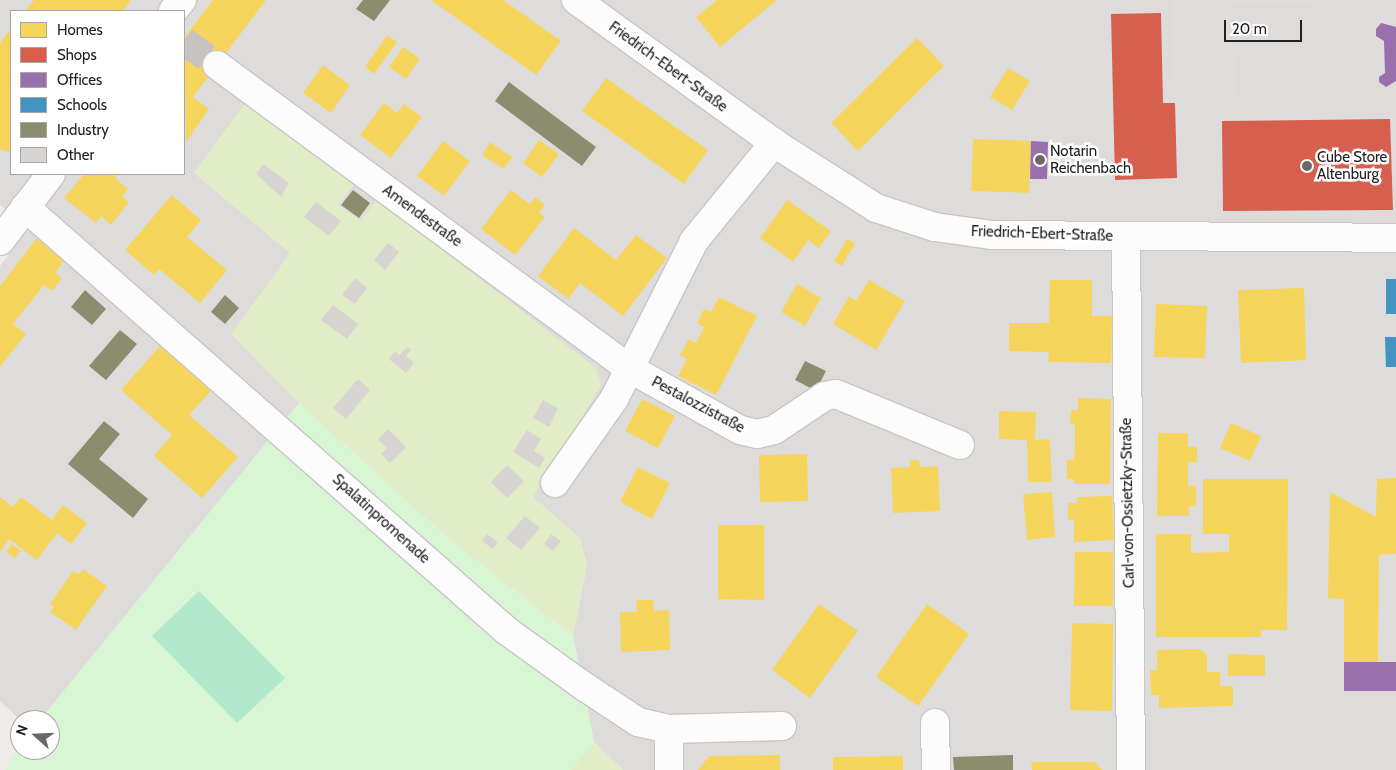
<!DOCTYPE html>
<meta charset="utf-8">
<style>
body{margin:0}
#map{position:relative;width:1396px;height:770px;overflow:hidden;background:#efece9;font-family:Cabin,sans-serif}
div>[style]{position:absolute}
[style*='--x']{left:calc(var(--x)*1px);top:calc(var(--y)*1px);width:calc(var(--w)*1px);rotate:calc(var(--a)*1deg)}
.residential>*{inset:0;background:#dedcdb}
.grass>*{inset:0;background:#e0edc6}
.park>*{inset:0;background:#d8f5d4}
.pitch>*{inset:0;background:#b2e8cb}
.parking>*{inset:0;background:#dfdedd}
.homes>*{inset:0;background:#f6d55c}
.shops>*{inset:0;background:#d6604d}
.offices>*{inset:0;background:#9970ab}
.schools>*{inset:0;background:#4393c3}
.industry>*{inset:0;background:#8c8c6e}
.building>*{inset:0;background:#d7d4d2}
.minor-tunnel>*{height:28px;margin-top:-14px;transform-origin:0;background:repeating-linear-gradient(90deg,#c6c3c1 0 28px,transparent 0 42px)}
.roads{filter:drop-shadow(1px 0 #c8c7c5) drop-shadow(-1px 0 #c8c7c5) drop-shadow(0 1px #c8c7c5) drop-shadow(0 -1px #c8c7c5)}
.minor>*{height:28px;margin:-14px;padding:0 14px;transform-origin:14px;border-radius:14px;background:#fdfcfc}
.dots>*{width:14px;height:14px;translate:-50% -50%;box-sizing:border-box;border:2px solid #fff;border-radius:50%}
span{translate:-50% -50%;white-space:nowrap;text-align:center;line-height:1.15;-webkit-text-stroke:5px #fff;paint-order:stroke}
.street-label{font-size:15px;color:#212121}
.poi-label{font-size:15px;color:#212121}
.left{translate:0 -50%;text-align:left}
.legend{position:absolute;left:10px;top:10px;width:175px;height:165px;box-sizing:border-box;background:#fff;border:1px solid #a6a6a6;margin:0;padding:6px 9px;list-style:none;font-size:15px;color:#212121}
.legend li{display:flex;align-items:center;gap:10px;height:25px}
.legend b{width:25px;border:1px solid #a6a6a6}
.north{position:absolute;left:10px;top:710px;width:50px;height:50px;box-sizing:border-box;background:#fff;border:1px solid #a6a6a6;border-radius:50%;rotate:290deg;font-size:14px;font-weight:700;line-height:20px;text-align:center;color:#212121}
.north::after{content:'';display:block;margin:auto;width:18px;height:22px;background:#696867;clip-path:polygon(50% 0,100% 100%,50% 72%,0 100%)}
.scale{position:absolute;left:1224px;top:20px;width:78px;height:22px;box-sizing:border-box;border:2px solid #212121;border-top:0;padding-left:6px;font-size:15px;line-height:18px;white-space:nowrap;color:#212121;-webkit-text-stroke:4px #fff;paint-order:stroke}
</style>
<div id="map">
<div class="residential">
<div style="clip-path:polygon(evenodd,0 0,1396px 0,1396px 770px,623px 770px,594px 742px,573px 636px,587px 565px,580px 539px,533px 497px,601px 385px,377px 200px,361px 221px,338px 205px,355px 183px,194px 173px,291px 253px,232px 334px,299px 403px,40px 720px,20px 720px,0 701px,0 266px,29px 228px,0 205px,0 0,11px 11px,184px 11px,184px 174px,11px 174px,11px 11px)"></div>
</div>
<div class="grass">
<div style="clip-path:polygon(247px 100px,355px 182px,338px 205px,360px 221px,377px 200px,596px 368px,601px 385px,533px 497px,580px 538px,587px 565px,573px 636px,450px 540px,299px 403px,231px 334px,290px 253px,194px 173px)"></div>
<div style="clip-path:polygon(594px 742px,623px 770px,571px 770px)"></div>
</div>
<div class="park">
<div style="clip-path:polygon(299px 403px,450px 540px,573px 636px,594px 742px,571px 770px,5px 770px,20px 744px,20px 750px,50px 750px,50px 720px,40px 720px)"></div>
</div>
<div class="pitch">
<div style="clip-path:polygon(199px 591px,285px 678px,237px 723px,152px 636px)"></div>
</div>
<div class="parking">
<div style="clip-path:polygon(1171px 0,1335px 0,1335px 1px,1232px 5px,1235px 95px,1175px 97px)"></div>
</div>
<div class="homes">
<div style="clip-path:polygon(34px 0,131px 0,123px 11px,25px 11px)"></div>
<div style="clip-path:polygon(213px 0,266px 0,193px 97px,209px 109px,186px 142px,184px 38px)"></div>
<div style="clip-path:polygon(431px 0,503px 0,561px 41px,536px 75px)"></div>
<div style="clip-path:polygon(717px 0,777px 0,720px 47px,696px 17px)"></div>
<div style="clip-path:polygon(11px 29px,11px 152px,6px 151px,0 149px,0 43px)"></div>
<div style="clip-path:polygon(387px 35px,397px 42px,374px 74px,365px 67px)"></div>
<div style="clip-path:polygon(917px 38px,944px 66px,858px 151px,831px 123px)"></div>
<div style="clip-path:polygon(403px 47px,420px 59px,406px 79px,389px 67px)"></div>
<div style="clip-path:polygon(323px 65px,350px 85px,331px 113px,303px 93px)"></div>
<div style="clip-path:polygon(1008px 68px,1030px 81px,1012px 110px,990px 97px)"></div>
<div style="clip-path:polygon(606px 78px,708px 150px,684px 184px,582px 111px)"></div>
<div style="clip-path:polygon(384px 103px,397px 113px,404px 104px,422px 117px,391px 158px,360px 135px)"></div>
<div style="clip-path:polygon(973px 139px,1031px 141px,1029px 193px,971px 191px)"></div>
<div style="clip-path:polygon(539px 140px,559px 154px,542px 177px,523px 163px)"></div>
<div style="clip-path:polygon(443px 141px,470px 161px,444px 196px,417px 176px)"></div>
<div style="clip-path:polygon(490px 142px,512px 157px,504px 169px,482px 155px)"></div>
<div style="clip-path:polygon(84px 174px,119px 174px,115px 178px,128px 189px,122px 196px,129px 202px,111px 225px,101px 216px,96px 223px,64px 198px)"></div>
<div style="clip-path:polygon(511px 190px,530px 204px,535px 197px,545px 205px,539px 213px,545px 217px,515px 255px,481px 229px)"></div>
<div style="clip-path:polygon(172px 195px,201px 220px,187px 237px,227px 270px,200px 303px,159px 269px,154px 275px,125px 250px)"></div>
<div style="clip-path:polygon(787px 200px,831px 231px,819px 248px,808px 240px,793px 262px,760px 238px)"></div>
<div style="clip-path:polygon(574px 228px,616px 260px,636px 235px,667px 258px,623px 316px,580px 283px,568px 299px,538px 276px)"></div>
<div style="clip-path:polygon(37px 238px,65px 259px,55px 273px,62px 278px,52px 291px,44px 285px,13px 324px,26px 334px,0 367px,0 286px)"></div>
<div style="clip-path:polygon(847px 239px,855px 243px,842px 266px,834px 261px)"></div>
<div style="clip-path:polygon(869px 280px,905px 301px,876px 350px,833px 324px,849px 296px,856px 301px)"></div>
<div style="clip-path:polygon(1050px 280px,1092px 280px,1092px 316px,1112px 316px,1111px 363px,1048px 362px,1049px 352px,1009px 351px,1009px 323px,1049px 323px)"></div>
<div style="clip-path:polygon(797px 284px,821px 298px,805px 326px,781px 312px)"></div>
<div style="clip-path:polygon(1304px 288px,1306px 360px,1241px 363px,1238px 290px)"></div>
<div style="clip-path:polygon(719px 297px,757px 316px,716px 395px,678px 376px,687px 359px,680px 355px,689px 339px,696px 343px,704px 327px,697px 323px,704px 309px,711px 312px)"></div>
<div style="clip-path:polygon(1156px 304px,1207px 306px,1205px 358px,1154px 357px)"></div>
<div style="clip-path:polygon(160px 346px,211px 391px,189px 415px,238px 457px,202px 498px,154px 456px,172px 435px,121px 390px)"></div>
<div style="clip-path:polygon(1078px 398px,1111px 399px,1110px 484px,1074px 484px,1074px 479px,1067px 479px,1067px 460px,1074px 460px,1075px 444px,1075px 424px,1070px 424px,1071px 410px,1078px 410px)"></div>
<div style="clip-path:polygon(642px 399px,675px 416px,658px 448px,625px 431px)"></div>
<div style="clip-path:polygon(999px 411px,1036px 412px,1035px 440px,1050px 439px,1052px 482px,1028px 482px,1027px 440px,999px 439px)"></div>
<div style="clip-path:polygon(1231px 423px,1261px 436px,1250px 461px,1220px 448px)"></div>
<div style="clip-path:polygon(1158px 433px,1188px 433px,1188px 447px,1197px 447px,1197px 462px,1188px 462px,1188px 486px,1196px 486px,1196px 506px,1189px 506px,1189px 516px,1157px 516px)"></div>
<div style="clip-path:polygon(807px 454px,808px 501px,760px 502px,759px 455px)"></div>
<div style="clip-path:polygon(910px 460px,919px 460px,920px 467px,938px 466px,940px 511px,893px 513px,891px 468px,910px 467px)"></div>
<div style="clip-path:polygon(638px 467px,670px 483px,652px 519px,620px 502px)"></div>
<div style="clip-path:polygon(1396px 478px,1396px 554px,1379px 555px,1378px 662px,1344px 662px,1344px 599px,1328px 598px,1330px 492px,1376px 517px,1377px 479px)"></div>
<div style="clip-path:polygon(1203px 479px,1288px 479px,1287px 630px,1261px 630px,1261px 637px,1156px 637px,1156px 534px,1191px 534px,1191px 553px,1229px 552px,1229px 534px,1203px 534px)"></div>
<div style="clip-path:polygon(1052px 492px,1055px 537px,1027px 540px,1023px 494px)"></div>
<div style="clip-path:polygon(1112px 496px,1114px 540px,1074px 542px,1074px 519px,1068px 520px,1068px 503px,1077px 503px,1077px 497px)"></div>
<div style="clip-path:polygon(0 497px,13px 507px,21px 497px,52px 520px,63px 505px,87px 523px,71px 544px,57px 533px,37px 560px,9px 539px,0 552px)"></div>
<div style="clip-path:polygon(718px 525px,764px 525px,764px 600px,718px 599px)"></div>
<div style="clip-path:polygon(12px 544px,21px 551px,15px 558px,6px 552px)"></div>
<div style="clip-path:polygon(1075px 552px,1113px 552px,1113px 606px,1074px 606px)"></div>
<div style="clip-path:polygon(83px 569px,107px 586px,76px 630px,50px 612px,54px 607px,50px 604px,73px 571px,79px 574px)"></div>
<div style="clip-path:polygon(636px 600px,653px 600px,654px 611px,669px 610px,670px 650px,621px 652px,620px 612px,637px 612px)"></div>
<div style="clip-path:polygon(819px 604px,858px 631px,810px 698px,772px 670px)"></div>
<div style="clip-path:polygon(927px 604px,969px 634px,918px 706px,876px 677px)"></div>
<div style="clip-path:polygon(1072px 623px,1113px 624px,1112px 711px,1070px 710px)"></div>
<div style="clip-path:polygon(1200px 649px,1207px 655px,1207px 672px,1220px 672px,1220px 686px,1233px 686px,1233px 706px,1159px 708px,1159px 695px,1151px 695px,1150px 670px,1157px 670px,1157px 650px)"></div>
<div style="clip-path:polygon(1228px 654px,1265px 655px,1265px 676px,1228px 676px)"></div>
<div style="clip-path:polygon(780px 755px,780px 770px,698px 770px,709px 756px)"></div>
<div style="clip-path:polygon(903px 756px,903px 770px,833px 770px,833px 757px)"></div>
<div style="clip-path:polygon(1031px 762px,1095px 762px,1102px 770px,1032px 770px)"></div>
</div>
<div class="shops">
<div style="clip-path:polygon(1161px 13px,1163px 103px,1175px 103px,1177px 178px,1115px 180px,1111px 14px)"></div>
<div style="clip-path:polygon(1390px 119px,1393px 210px,1223px 211px,1222px 121px)"></div>
</div>
<div class="offices">
<div style="clip-path:polygon(1381px 23px,1396px 27px,1396px 81px,1386px 87px,1379px 82px,1379px 77px,1385px 73px,1384px 41px,1376px 36px,1376px 29px)"></div>
<div style="clip-path:polygon(1031px 141px,1048px 142px,1047px 179px,1030px 179px)"></div>
<div style="clip-path:polygon(1344px 662px,1396px 662px,1396px 691px,1344px 691px)"></div>
</div>
<div class="schools">
<div style="clip-path:polygon(1386px 279px,1396px 279px,1396px 314px,1386px 314px)"></div>
<div style="clip-path:polygon(1385px 337px,1396px 337px,1396px 367px,1386px 367px)"></div>
</div>
<div class="industry">
<div style="clip-path:polygon(363px 0,390px 0,374px 21px,356px 9px)"></div>
<div style="clip-path:polygon(509px 82px,596px 147px,582px 166px,495px 101px)"></div>
<div style="clip-path:polygon(353px 190px,370px 203px,359px 218px,341px 205px)"></div>
<div style="clip-path:polygon(85px 290px,106px 309px,92px 325px,71px 307px)"></div>
<div style="clip-path:polygon(225px 295px,239px 308px,225px 324px,211px 312px)"></div>
<div style="clip-path:polygon(120px 330px,137px 344px,106px 380px,89px 366px)"></div>
<div style="clip-path:polygon(805px 361px,826px 371px,816px 391px,795px 380px)"></div>
<div style="clip-path:polygon(104px 421px,120px 434px,99px 459px,148px 499px,133px 518px,68px 464px)"></div>
<div style="clip-path:polygon(1013px 755px,1013px 770px,954px 770px,953px 757px)"></div>
</div>
<div class="building">
<div style="clip-path:polygon(263px 164px,289px 183px,281px 197px,256px 174px)"></div>
<div style="clip-path:polygon(316px 202px,341px 221px,329px 236px,304px 217px)"></div>
<div style="clip-path:polygon(388px 243px,399px 252px,385px 270px,374px 260px)"></div>
<div style="clip-path:polygon(355px 278px,367px 288px,355px 304px,342px 295px)"></div>
<div style="clip-path:polygon(333px 305px,358px 324px,347px 339px,321px 320px)"></div>
<div style="clip-path:polygon(407px 347px,411px 350px,406px 356px,414px 363px,406px 373px,389px 359px,395px 351px,399px 355px)"></div>
<div style="clip-path:polygon(358px 379px,370px 390px,346px 419px,333px 408px)"></div>
<div style="clip-path:polygon(543px 400px,558px 408px,549px 427px,533px 418px)"></div>
<div style="clip-path:polygon(388px 429px,406px 447px,390px 463px,381px 454px,387px 448px,378px 439px)"></div>
<div style="clip-path:polygon(527px 430px,541px 439px,534px 451px,545px 458px,539px 468px,513px 452px)"></div>
<div style="clip-path:polygon(507px 465px,524px 481px,507px 498px,491px 482px)"></div>
<div style="clip-path:polygon(525px 516px,540px 528px,521px 550px,506px 538px)"></div>
<div style="clip-path:polygon(487px 534px,498px 542px,493px 549px,482px 541px)"></div>
<div style="clip-path:polygon(551px 534px,561px 541px,553px 551px,544px 544px)"></div>
</div>
<div class="minor-tunnel">
<div style="--x:184;--y:41;--w:41;--a:36"></div>
</div>
<div class="roads">
<div class="minor">
<div style="--x:576;--y:0;--w:244;--a:35.8"></div>
<div style="--x:774;--y:143;--w:121;--a:32.5"></div>
<div style="--x:876;--y:208;--w:62;--a:17.9"></div>
<div style="--x:935;--y:227;--w:58;--a:8"></div>
<div style="--x:992;--y:235;--w:404;--a:0.4"></div>
<div style="--x:173;--y:11;--w:14;--a:-51"></div>
<div style="--x:217;--y:65;--w:509;--a:36.37"></div>
<div style="--x:627;--y:367;--w:129;--a:29.1"></div>
<div style="--x:740;--y:430;--w:17;--a:13"></div>
<div style="--x:757;--y:434;--w:17;--a:-13"></div>
<div style="--x:774;--y:430;--w:61;--a:-33.7"></div>
<div style="--x:825;--y:396;--w:11;--a:-10"></div>
<div style="--x:836;--y:394;--w:134;--a:22.4"></div>
<div style="--x:25;--y:207;--w:642;--a:41.34"></div>
<div style="--x:507;--y:631;--w:96;--a:35.7"></div>
<div style="--x:585;--y:687;--w:64;--a:33.4"></div>
<div style="--x:638;--y:722;--w:32;--a:13"></div>
<div style="--x:669;--y:729;--w:113;--a:-1.5"></div>
<div style="--x:1126;--y:236;--w:534;--a:89.46"></div>
<div style="--x:0;--y:241;--w:84;--a:-52.7"></div>
<div style="--x:555;--y:483;--w:103;--a:-54.9"></div>
<div style="--x:614;--y:399;--w:177;--a:-63.1"></div>
<div style="--x:694;--y:241;--w:127;--a:-50.8"></div>
<div style="--x:935;--y:723;--w:47;--a:88.8"></div>
<div style="--x:669;--y:729;--w:41;--a:90"></div>
</div>
</div>
<div class="dots">
<div style="left:1040px;top:160px;background:#696867"></div>
<div style="left:1307px;top:166px;background:#696867"></div>
</div>
<div class="street-label">
<span style="left:668px;top:67px;rotate:36deg">Friedrich-Ebert-Straße</span>
<span style="left:422px;top:216px;rotate:36deg">Amendestraße</span>
<span style="left:1042px;top:234px;rotate:2deg">Friedrich-Ebert-Straße</span>
<span style="left:698px;top:405px;rotate:28deg">Pestalozzistraße</span>
<span style="left:1128px;top:503px;rotate:-91deg">Carl-von-Ossietzky-Straße</span>
<span style="left:381px;top:519px;rotate:42deg">Spalatinpromenade</span>
</div>
<div class="poi-label">
<span class="left" style="left:1050px;top:160px">Notarin<br>Reichenbach</span>
<span class="left" style="left:1317px;top:166px">Cube Store<br>Altenburg</span>
</div>
<ul class="legend">
<li><b style="height:14px;background:#f6d55c"></b>Homes</li>
<li><b style="height:14px;background:#d6604d"></b>Shops</li>
<li><b style="height:14px;background:#9970ab"></b>Offices</li>
<li><b style="height:14px;background:#4393c3"></b>Schools</li>
<li><b style="height:14px;background:#8c8c6e"></b>Industry</li>
<li><b style="height:14px;background:#d7d4d2"></b>Other</li>
</ul>
<div class="north">N</div>
<div class="scale">20 m</div>
</div>
